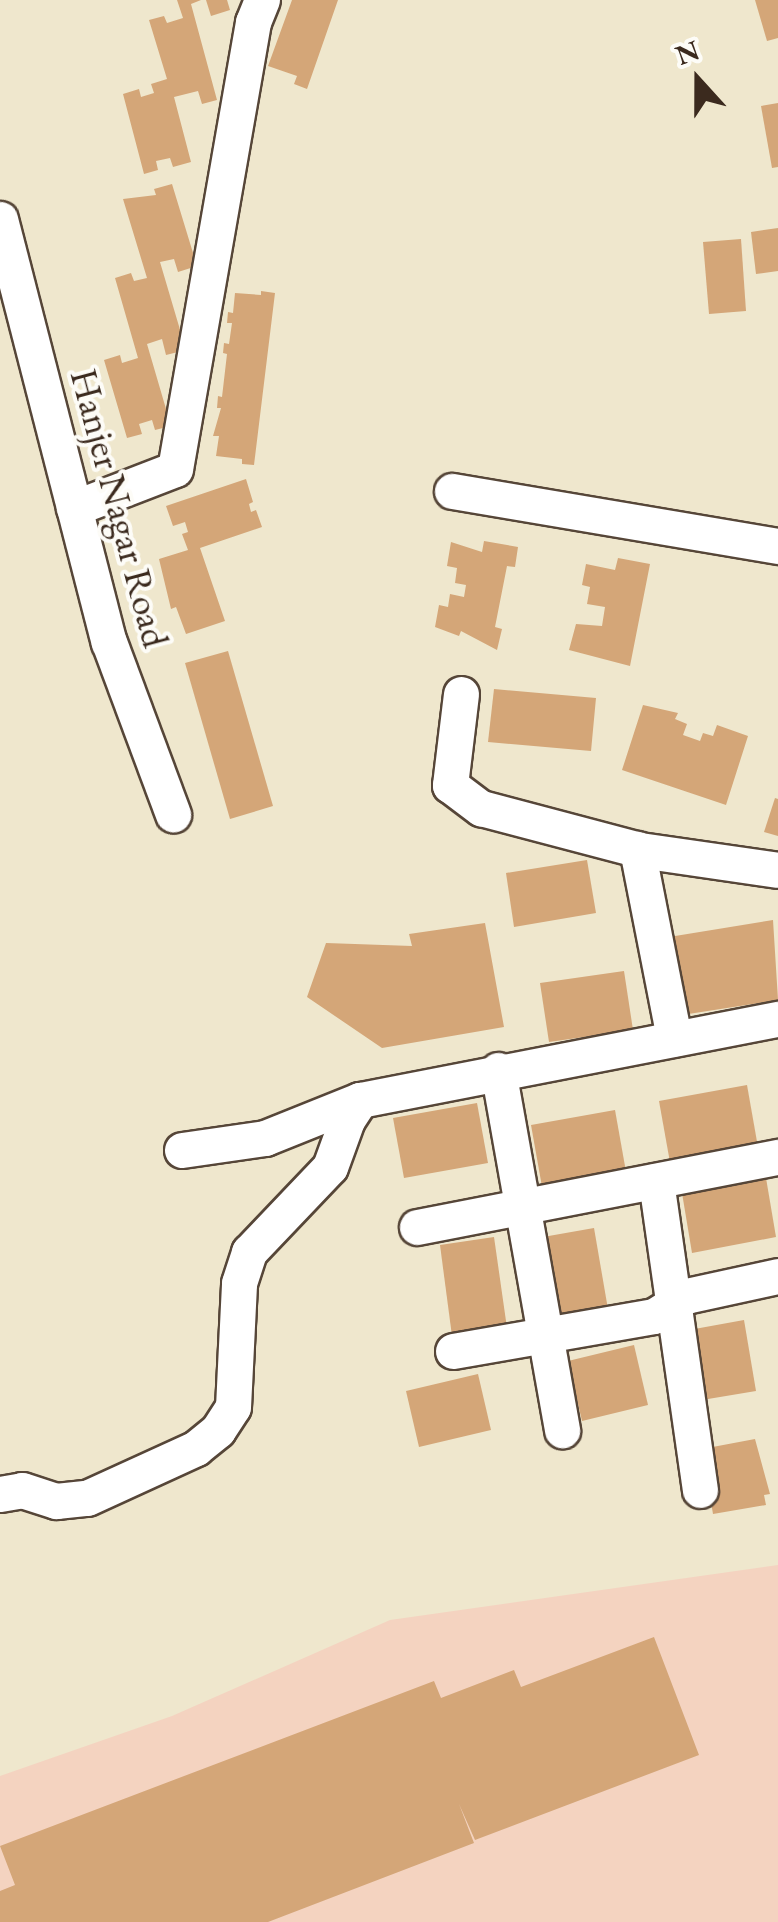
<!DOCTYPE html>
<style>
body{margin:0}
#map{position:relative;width:778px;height:1922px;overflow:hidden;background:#efe7cd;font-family:"EB Garamond",serif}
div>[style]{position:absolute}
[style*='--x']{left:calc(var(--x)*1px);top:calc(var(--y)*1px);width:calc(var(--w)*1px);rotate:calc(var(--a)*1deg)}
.built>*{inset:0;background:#f4d3c0}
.building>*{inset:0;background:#d4a678}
.roads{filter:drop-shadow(2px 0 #564638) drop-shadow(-2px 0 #564638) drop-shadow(0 2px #564638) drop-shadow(0 -2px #564638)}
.minor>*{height:35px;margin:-17.5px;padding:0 17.5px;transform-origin:17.5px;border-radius:17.5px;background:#fff}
span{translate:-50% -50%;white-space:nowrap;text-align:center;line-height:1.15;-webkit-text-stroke:8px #fdfcf7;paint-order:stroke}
.street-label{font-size:38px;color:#3b2a1e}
.north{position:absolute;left:648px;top:30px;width:100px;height:100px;-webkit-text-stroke:8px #fdfcf7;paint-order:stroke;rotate:339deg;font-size:28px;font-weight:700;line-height:40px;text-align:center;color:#3b2a1e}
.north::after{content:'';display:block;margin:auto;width:35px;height:45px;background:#3b2a1e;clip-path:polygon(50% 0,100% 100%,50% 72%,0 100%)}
</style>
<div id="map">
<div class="built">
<div style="clip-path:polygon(778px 1565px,778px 1922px,0 1922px,0 1776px,172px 1716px,390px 1620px)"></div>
</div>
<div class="building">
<div style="clip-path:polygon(177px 0,201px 0,191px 4px,217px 100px,202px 104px,198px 91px,174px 97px,191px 162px,173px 167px,170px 158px,156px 161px,158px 170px,144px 174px,123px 94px,139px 89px,141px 97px,154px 93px,151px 84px,167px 79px,149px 20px,164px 16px,167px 23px,183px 18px)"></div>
<div style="clip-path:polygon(206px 0,227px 0,230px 10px,211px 16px)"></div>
<div style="clip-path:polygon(292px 0,338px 0,307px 89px,294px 84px,297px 76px,268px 66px)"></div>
<div style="clip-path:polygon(755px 0,778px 0,778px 38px,767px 41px)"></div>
<div style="clip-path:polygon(778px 103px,778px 167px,772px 168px,761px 106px)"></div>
<div style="clip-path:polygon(172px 184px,197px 266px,178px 272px,174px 259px,160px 262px,186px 350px,166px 355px,162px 339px,147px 344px,171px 426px,155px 430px,152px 420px,139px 424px,142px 434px,127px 438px,104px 360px,120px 355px,122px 363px,138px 358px,115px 278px,131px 273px,134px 281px,147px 278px,123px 199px,156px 195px,154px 189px)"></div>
<div style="clip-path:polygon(778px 228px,778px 271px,756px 274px,751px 232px)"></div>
<div style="clip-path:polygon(741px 239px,746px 311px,709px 314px,703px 242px)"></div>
<div style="clip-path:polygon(261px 291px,275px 293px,254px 465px,242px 464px,242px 459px,216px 456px,219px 436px,213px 436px,221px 408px,217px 408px,218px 396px,222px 397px,227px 354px,223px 353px,224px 343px,229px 344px,232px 323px,227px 323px,228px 312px,233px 313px,235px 293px,261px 295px)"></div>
<div style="clip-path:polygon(246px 479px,253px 502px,249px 504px,251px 512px,256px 510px,262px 527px,200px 548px,225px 621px,186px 634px,176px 607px,171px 609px,159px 559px,188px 550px,182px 534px,188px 532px,185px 522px,173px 526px,166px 506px)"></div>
<div style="clip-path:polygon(484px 541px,518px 547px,515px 567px,507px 566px,495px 627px,502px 629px,497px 650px,461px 631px,459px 636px,435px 627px,439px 605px,448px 607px,450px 594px,464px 597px,466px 585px,455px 583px,457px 568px,447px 566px,451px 542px,482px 552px)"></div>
<div style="clip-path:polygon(618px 558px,650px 564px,630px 666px,569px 650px,576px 624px,602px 626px,605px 607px,587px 604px,590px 587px,582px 585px,586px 564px,615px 570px)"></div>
<div style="clip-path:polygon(228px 651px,273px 806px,230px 819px,185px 663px)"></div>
<div style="clip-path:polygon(494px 689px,596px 698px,591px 751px,488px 742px)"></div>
<div style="clip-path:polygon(643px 705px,678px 713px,675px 719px,687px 724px,683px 735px,700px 741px,703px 733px,713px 736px,717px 725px,748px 736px,726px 805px,622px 770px)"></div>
<div style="clip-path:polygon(775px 798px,778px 799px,778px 836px,764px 832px)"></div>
<div style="clip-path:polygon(587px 860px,596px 913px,514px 927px,506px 873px)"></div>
<div style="clip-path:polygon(773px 920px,778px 1000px,682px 1015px,669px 937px)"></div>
<div style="clip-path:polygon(485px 923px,504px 1027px,382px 1048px,307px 997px,326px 943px,412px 946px,409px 934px)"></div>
<div style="clip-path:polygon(624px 971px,633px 1030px,549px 1042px,540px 983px)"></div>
<div style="clip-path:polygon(747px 1085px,759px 1153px,671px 1168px,659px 1101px)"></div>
<div style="clip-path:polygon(477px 1103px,488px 1163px,404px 1178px,393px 1118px)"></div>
<div style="clip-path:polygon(615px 1110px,628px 1183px,544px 1198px,531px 1125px)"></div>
<div style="clip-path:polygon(766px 1178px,776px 1237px,692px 1253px,682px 1193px)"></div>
<div style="clip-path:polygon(594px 1228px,609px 1315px,559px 1324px,543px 1237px)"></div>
<div style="clip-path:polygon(494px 1237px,507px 1328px,452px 1336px,440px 1245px)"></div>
<div style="clip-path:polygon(744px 1320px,756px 1391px,702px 1400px,689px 1330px)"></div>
<div style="clip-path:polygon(634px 1345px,648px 1405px,582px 1421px,568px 1361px)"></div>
<div style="clip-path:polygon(478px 1374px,491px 1430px,419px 1447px,406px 1391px)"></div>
<div style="clip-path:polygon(755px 1439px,770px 1494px,764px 1495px,766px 1505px,713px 1514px,702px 1449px)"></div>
<div style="clip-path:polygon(654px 1637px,699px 1755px,475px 1840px,459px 1804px,474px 1843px,268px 1922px,0 1922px,0 1891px,15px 1885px,0 1846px,434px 1681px,441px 1698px,514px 1670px,521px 1687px)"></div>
</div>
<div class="roads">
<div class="minor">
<div style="--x:0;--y:219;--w:437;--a:75.6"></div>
<div style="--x:109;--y:642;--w:184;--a:69.6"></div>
<div style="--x:452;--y:491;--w:331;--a:9.6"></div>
<div style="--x:74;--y:508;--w:108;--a:-21.1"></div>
<div style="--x:175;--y:469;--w:454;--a:-80.1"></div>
<div style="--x:253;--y:22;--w:24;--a:-68"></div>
<div style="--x:461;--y:694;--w:92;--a:96.9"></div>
<div style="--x:450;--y:785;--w:39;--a:37"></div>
<div style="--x:481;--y:808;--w:164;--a:14.8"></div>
<div style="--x:640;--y:850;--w:139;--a:8.2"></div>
<div style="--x:637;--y:849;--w:193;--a:78.9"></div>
<div style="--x:498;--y:1070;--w:366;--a:79.9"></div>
<div style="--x:182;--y:1150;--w:84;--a:-8.2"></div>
<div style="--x:265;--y:1138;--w:102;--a:-21.8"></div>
<div style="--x:656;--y:1181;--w:312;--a:81.9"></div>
<div style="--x:417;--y:1227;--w:368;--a:-11"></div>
<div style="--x:453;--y:1351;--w:204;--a:-9.9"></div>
<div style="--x:654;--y:1316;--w:38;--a:-32"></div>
<div style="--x:686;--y:1296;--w:94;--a:-12.3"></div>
<div style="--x:0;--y:1494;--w:22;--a:-10"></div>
<div style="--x:22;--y:1490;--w:36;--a:18"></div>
<div style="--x:56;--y:1501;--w:31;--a:-6"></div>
<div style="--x:87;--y:1498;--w:120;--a:-24.6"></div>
<div style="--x:196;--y:1448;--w:28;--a:-39"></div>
<div style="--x:218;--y:1430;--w:27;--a:-57"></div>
<div style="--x:233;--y:1407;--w:124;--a:-87.2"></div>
<div style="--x:239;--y:1283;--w:33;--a:-72"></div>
<div style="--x:249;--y:1252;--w:117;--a:-46.4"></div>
<div style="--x:330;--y:1167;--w:50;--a:-70.1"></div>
<div style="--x:347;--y:1120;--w:24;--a:-57"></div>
<div style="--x:360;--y:1100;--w:426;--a:-11"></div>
</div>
</div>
<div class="street-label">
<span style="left:120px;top:508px;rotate:75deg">Hanjer Nagar Road</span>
</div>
<div class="north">N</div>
</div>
